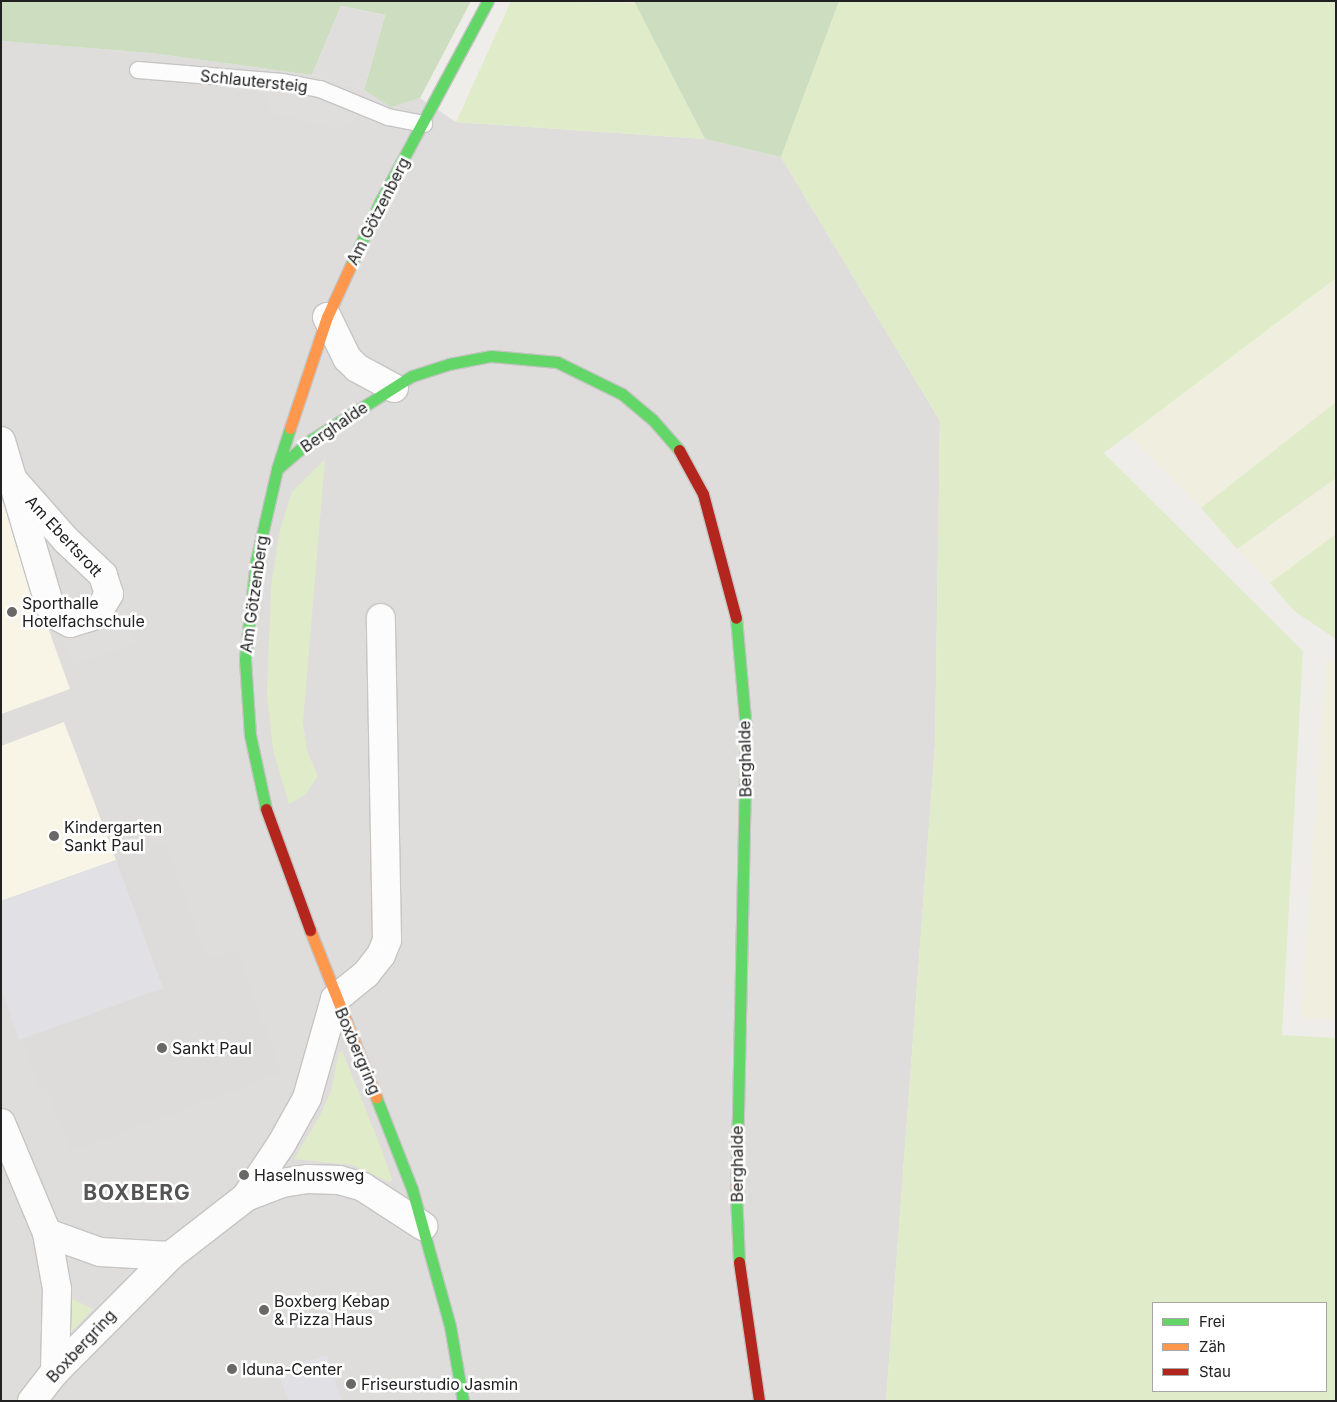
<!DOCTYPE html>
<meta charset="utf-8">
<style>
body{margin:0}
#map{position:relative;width:1337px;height:1402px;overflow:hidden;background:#efedea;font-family:Inter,sans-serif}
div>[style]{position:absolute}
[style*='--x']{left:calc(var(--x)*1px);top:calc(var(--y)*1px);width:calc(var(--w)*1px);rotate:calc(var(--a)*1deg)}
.residential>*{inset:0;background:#dedddb}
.education>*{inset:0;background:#f8f5e6}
.religious>*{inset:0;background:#dddcdb}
.farmland>*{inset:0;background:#f0eede}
.grass>*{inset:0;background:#e0ecc9}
.forest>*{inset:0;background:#cddec0}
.parking>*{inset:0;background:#dfdedd}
.plaza>*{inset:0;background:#e1e0e4}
.roads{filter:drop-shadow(1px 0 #c6c5c4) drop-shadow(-1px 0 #c6c5c4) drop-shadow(0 1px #c6c5c4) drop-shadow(0 -1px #c6c5c4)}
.lane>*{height:16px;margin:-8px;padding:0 8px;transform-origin:8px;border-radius:8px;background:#fdfcfc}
.street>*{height:28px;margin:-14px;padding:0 14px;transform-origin:14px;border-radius:14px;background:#fdfcfc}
.fast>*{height:11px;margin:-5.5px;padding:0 5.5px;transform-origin:5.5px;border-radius:5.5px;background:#63d668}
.slow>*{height:11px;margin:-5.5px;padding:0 5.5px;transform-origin:5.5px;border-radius:5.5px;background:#ff974d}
.jam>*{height:11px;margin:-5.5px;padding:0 5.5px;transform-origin:5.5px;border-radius:5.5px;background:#b3261e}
.dots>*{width:14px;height:14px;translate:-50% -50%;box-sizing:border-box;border:2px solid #fff;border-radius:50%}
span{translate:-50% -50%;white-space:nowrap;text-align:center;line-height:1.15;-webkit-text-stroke:5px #fff;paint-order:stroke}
.street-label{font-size:16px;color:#212121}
.poi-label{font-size:16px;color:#212121}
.left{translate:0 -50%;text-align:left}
.district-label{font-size:21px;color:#545454;font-weight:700;letter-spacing:1px}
.frame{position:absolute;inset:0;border:2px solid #212121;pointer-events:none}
.legend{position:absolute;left:1152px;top:1302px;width:175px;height:90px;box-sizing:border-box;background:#fff;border:1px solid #a6a6a6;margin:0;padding:6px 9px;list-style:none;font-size:15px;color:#212121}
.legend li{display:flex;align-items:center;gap:10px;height:25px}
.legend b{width:25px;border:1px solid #a6a6a6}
</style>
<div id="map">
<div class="residential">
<div style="clip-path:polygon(1px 41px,151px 53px,312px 75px,364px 90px,391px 106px,420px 98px,456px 122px,705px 139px,781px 157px,940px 421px,935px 745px,886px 1401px,1px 1401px)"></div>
</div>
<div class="education">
<div style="clip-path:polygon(1px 497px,70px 689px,1px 714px)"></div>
<div style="clip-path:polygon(64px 722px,116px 860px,1px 901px,1px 746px)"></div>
</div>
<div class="religious">
<div style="clip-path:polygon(165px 843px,208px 959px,236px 949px,282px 1073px,70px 1152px,46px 1085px,39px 1087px,1px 987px,1px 901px)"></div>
</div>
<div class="farmland">
<div style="clip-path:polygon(1336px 278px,1336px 402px,1201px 508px,1128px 435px)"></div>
<div style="clip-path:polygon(1336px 478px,1336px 534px,1270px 583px,1237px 549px)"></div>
<div style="clip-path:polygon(1326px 659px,1336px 661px,1336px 1020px,1301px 1017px)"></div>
</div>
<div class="grass">
<div style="clip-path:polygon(511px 1px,636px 3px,705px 139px,456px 122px)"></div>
<div style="clip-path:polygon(evenodd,839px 1px,1336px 1px,1336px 278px,1104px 453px,1303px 651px,1282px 1035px,1336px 1038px,1336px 1401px,886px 1401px,935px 745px,940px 421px,781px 157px,839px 1px,1153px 1303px,1326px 1303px,1326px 1391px,1153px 1391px,1153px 1303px)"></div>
<div style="clip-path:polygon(1336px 402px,1336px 478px,1237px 549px,1201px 508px)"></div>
<div style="clip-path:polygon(325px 459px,303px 722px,307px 751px,318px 776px,305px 795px,289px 804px,273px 750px,267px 694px,271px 587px,280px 530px,292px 492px)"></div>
<div style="clip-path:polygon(1336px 534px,1336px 639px,1294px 611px,1270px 583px)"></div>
<div style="clip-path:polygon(342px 1051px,379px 1143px,392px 1179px,390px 1182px,352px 1165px,294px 1159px,320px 1116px,331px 1091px,339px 1052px)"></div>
<div style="clip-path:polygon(72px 1299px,93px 1309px,71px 1332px,69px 1332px)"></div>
</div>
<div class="forest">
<div style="clip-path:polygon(1px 1px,471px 1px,420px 98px,391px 107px,364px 90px,385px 15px,341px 6px,312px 75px,151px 53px,1px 41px)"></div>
<div style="clip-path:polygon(634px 1px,839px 1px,781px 157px,705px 139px)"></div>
</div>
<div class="parking">
<div style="clip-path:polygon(341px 6px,385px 15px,364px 90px,312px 75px)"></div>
<div style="clip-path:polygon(258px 83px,304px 91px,361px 116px,339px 130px,272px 113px)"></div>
<div style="clip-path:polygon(126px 613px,136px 643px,73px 665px,62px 636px)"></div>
</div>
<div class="plaza">
<div style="clip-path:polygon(116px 860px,163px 988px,19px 1040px,1px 987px,1px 901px)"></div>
<div style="clip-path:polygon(327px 1355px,342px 1401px,288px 1401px,278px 1370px)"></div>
</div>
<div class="roads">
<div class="lane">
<div style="--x:138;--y:70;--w:145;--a:4.7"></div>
<div style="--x:283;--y:82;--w:38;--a:11"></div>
<div style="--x:320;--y:89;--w:74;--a:22.4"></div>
<div style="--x:388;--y:117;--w:37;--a:11"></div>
</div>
<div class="street">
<div style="--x:327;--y:317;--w:46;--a:64"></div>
<div style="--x:347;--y:358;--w:14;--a:45"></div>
<div style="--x:357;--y:368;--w:42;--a:28.4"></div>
<div style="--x:1;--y:441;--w:172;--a:73.5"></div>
<div style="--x:50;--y:606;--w:10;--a:61"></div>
<div style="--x:55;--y:615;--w:17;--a:28"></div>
<div style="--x:70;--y:623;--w:21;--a:-17"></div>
<div style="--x:90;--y:617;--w:11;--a:-34"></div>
<div style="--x:99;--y:611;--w:20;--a:-60"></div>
<div style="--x:109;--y:594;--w:20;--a:-108"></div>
<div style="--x:103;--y:575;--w:51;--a:-136.6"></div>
<div style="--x:66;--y:540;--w:80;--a:-131.5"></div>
<div style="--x:1;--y:1123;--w:119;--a:67.3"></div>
<div style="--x:47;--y:1233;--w:57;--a:79.9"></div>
<div style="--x:57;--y:1289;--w:83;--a:91.4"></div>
<div style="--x:246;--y:1197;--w:65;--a:-56.3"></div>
<div style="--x:282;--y:1143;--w:51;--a:-60.9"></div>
<div style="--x:307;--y:1098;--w:103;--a:-74.2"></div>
<div style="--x:335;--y:999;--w:40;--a:-39"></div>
<div style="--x:366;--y:974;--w:24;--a:-52"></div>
<div style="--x:381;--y:955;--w:16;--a:-68"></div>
<div style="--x:387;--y:940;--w:322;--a:-91.1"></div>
<div style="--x:47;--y:1233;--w:56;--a:19.7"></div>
<div style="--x:100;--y:1252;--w:70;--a:3.3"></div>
<div style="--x:32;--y:1401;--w:37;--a:-52"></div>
<div style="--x:55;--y:1372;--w:163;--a:-45.2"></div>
<div style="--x:170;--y:1256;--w:96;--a:-37.8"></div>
<div style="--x:246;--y:1197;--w:39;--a:-21"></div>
<div style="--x:282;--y:1183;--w:26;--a:-9"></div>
<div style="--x:308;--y:1179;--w:31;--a:2"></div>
<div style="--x:339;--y:1180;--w:25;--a:16"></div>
<div style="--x:363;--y:1187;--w:72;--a:33"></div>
</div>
<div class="fast">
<div style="--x:350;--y:267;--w:72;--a:-65.2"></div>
<div style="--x:380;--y:202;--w:228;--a:-61.8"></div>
<div style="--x:277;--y:469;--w:45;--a:-40.5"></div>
<div style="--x:311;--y:440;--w:120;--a:-32.4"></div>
<div style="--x:412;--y:376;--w:39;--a:-18"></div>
<div style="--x:449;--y:364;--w:43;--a:-10.8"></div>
<div style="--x:491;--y:356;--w:66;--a:5.2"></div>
<div style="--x:557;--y:362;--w:72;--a:26.2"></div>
<div style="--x:622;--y:394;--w:40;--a:40"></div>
<div style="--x:653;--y:420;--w:40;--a:49"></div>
<div style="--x:736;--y:618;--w:113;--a:84.9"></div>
<div style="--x:746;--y:731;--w:462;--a:91.2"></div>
<div style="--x:736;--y:1193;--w:69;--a:87.5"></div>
<div style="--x:266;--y:809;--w:76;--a:-102.2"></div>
<div style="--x:250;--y:735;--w:76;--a:-93.8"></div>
<div style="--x:245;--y:659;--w:99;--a:-83.6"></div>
<div style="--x:256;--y:561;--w:94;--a:-77.1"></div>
<div style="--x:277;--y:469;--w:43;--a:-72.4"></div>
<div style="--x:376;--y:1097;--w:99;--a:68.6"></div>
<div style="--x:412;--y:1189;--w:142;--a:74.5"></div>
<div style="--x:450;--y:1326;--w:76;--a:80.2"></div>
</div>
<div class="slow">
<div style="--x:290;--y:428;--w:117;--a:-71.6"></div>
<div style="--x:327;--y:317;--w:55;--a:-65.3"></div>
<div style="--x:310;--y:930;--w:180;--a:68.4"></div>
</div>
<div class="jam">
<div style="--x:679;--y:450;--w:50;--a:61.4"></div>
<div style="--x:703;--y:494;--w:128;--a:75.1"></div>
<div style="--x:266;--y:809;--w:129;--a:70"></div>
<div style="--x:739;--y:1262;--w:140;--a:81.8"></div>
</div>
</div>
<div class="dots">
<div style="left:12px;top:612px;background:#696867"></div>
<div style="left:54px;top:836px;background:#696867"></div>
<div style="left:162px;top:1048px;background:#696867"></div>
<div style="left:244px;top:1175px;background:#696867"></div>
<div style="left:264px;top:1310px;background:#696867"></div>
<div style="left:232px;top:1369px;background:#696867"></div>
<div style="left:351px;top:1384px;background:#696867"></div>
</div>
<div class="street-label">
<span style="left:254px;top:81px;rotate:6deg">Schlautersteig</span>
<span style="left:378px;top:211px;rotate:-63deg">Am Götzenberg</span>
<span style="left:334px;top:427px;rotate:-34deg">Berghalde</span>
<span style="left:64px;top:536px;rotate:47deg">Am Ebertsrott</span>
<span style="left:254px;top:594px;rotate:-82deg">Am Götzenberg</span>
<span style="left:745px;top:759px;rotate:-91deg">Berghalde</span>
<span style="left:358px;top:1051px;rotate:67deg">Boxbergring</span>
<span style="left:737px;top:1164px;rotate:-90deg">Berghalde</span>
<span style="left:81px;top:1346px;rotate:-47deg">Boxbergring</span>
</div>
<div class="poi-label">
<span class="left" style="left:22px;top:612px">Sporthalle<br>Hotelfachschule</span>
<span class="left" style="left:64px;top:836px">Kindergarten<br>Sankt Paul</span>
<span class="left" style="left:172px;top:1048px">Sankt Paul</span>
<span class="left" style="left:254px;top:1175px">Haselnussweg</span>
<span class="left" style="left:274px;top:1310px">Boxberg Kebap<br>&amp; Pizza Haus</span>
<span class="left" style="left:242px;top:1369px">Iduna-Center</span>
<span class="left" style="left:361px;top:1384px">Friseurstudio Jasmin</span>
</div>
<div class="district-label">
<span style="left:137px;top:1193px">BOXBERG</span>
</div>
<div class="frame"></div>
<ul class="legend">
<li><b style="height:6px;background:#63d668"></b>Frei</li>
<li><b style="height:6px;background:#ff974d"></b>Zäh</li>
<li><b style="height:6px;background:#b3261e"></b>Stau</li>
</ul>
</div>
